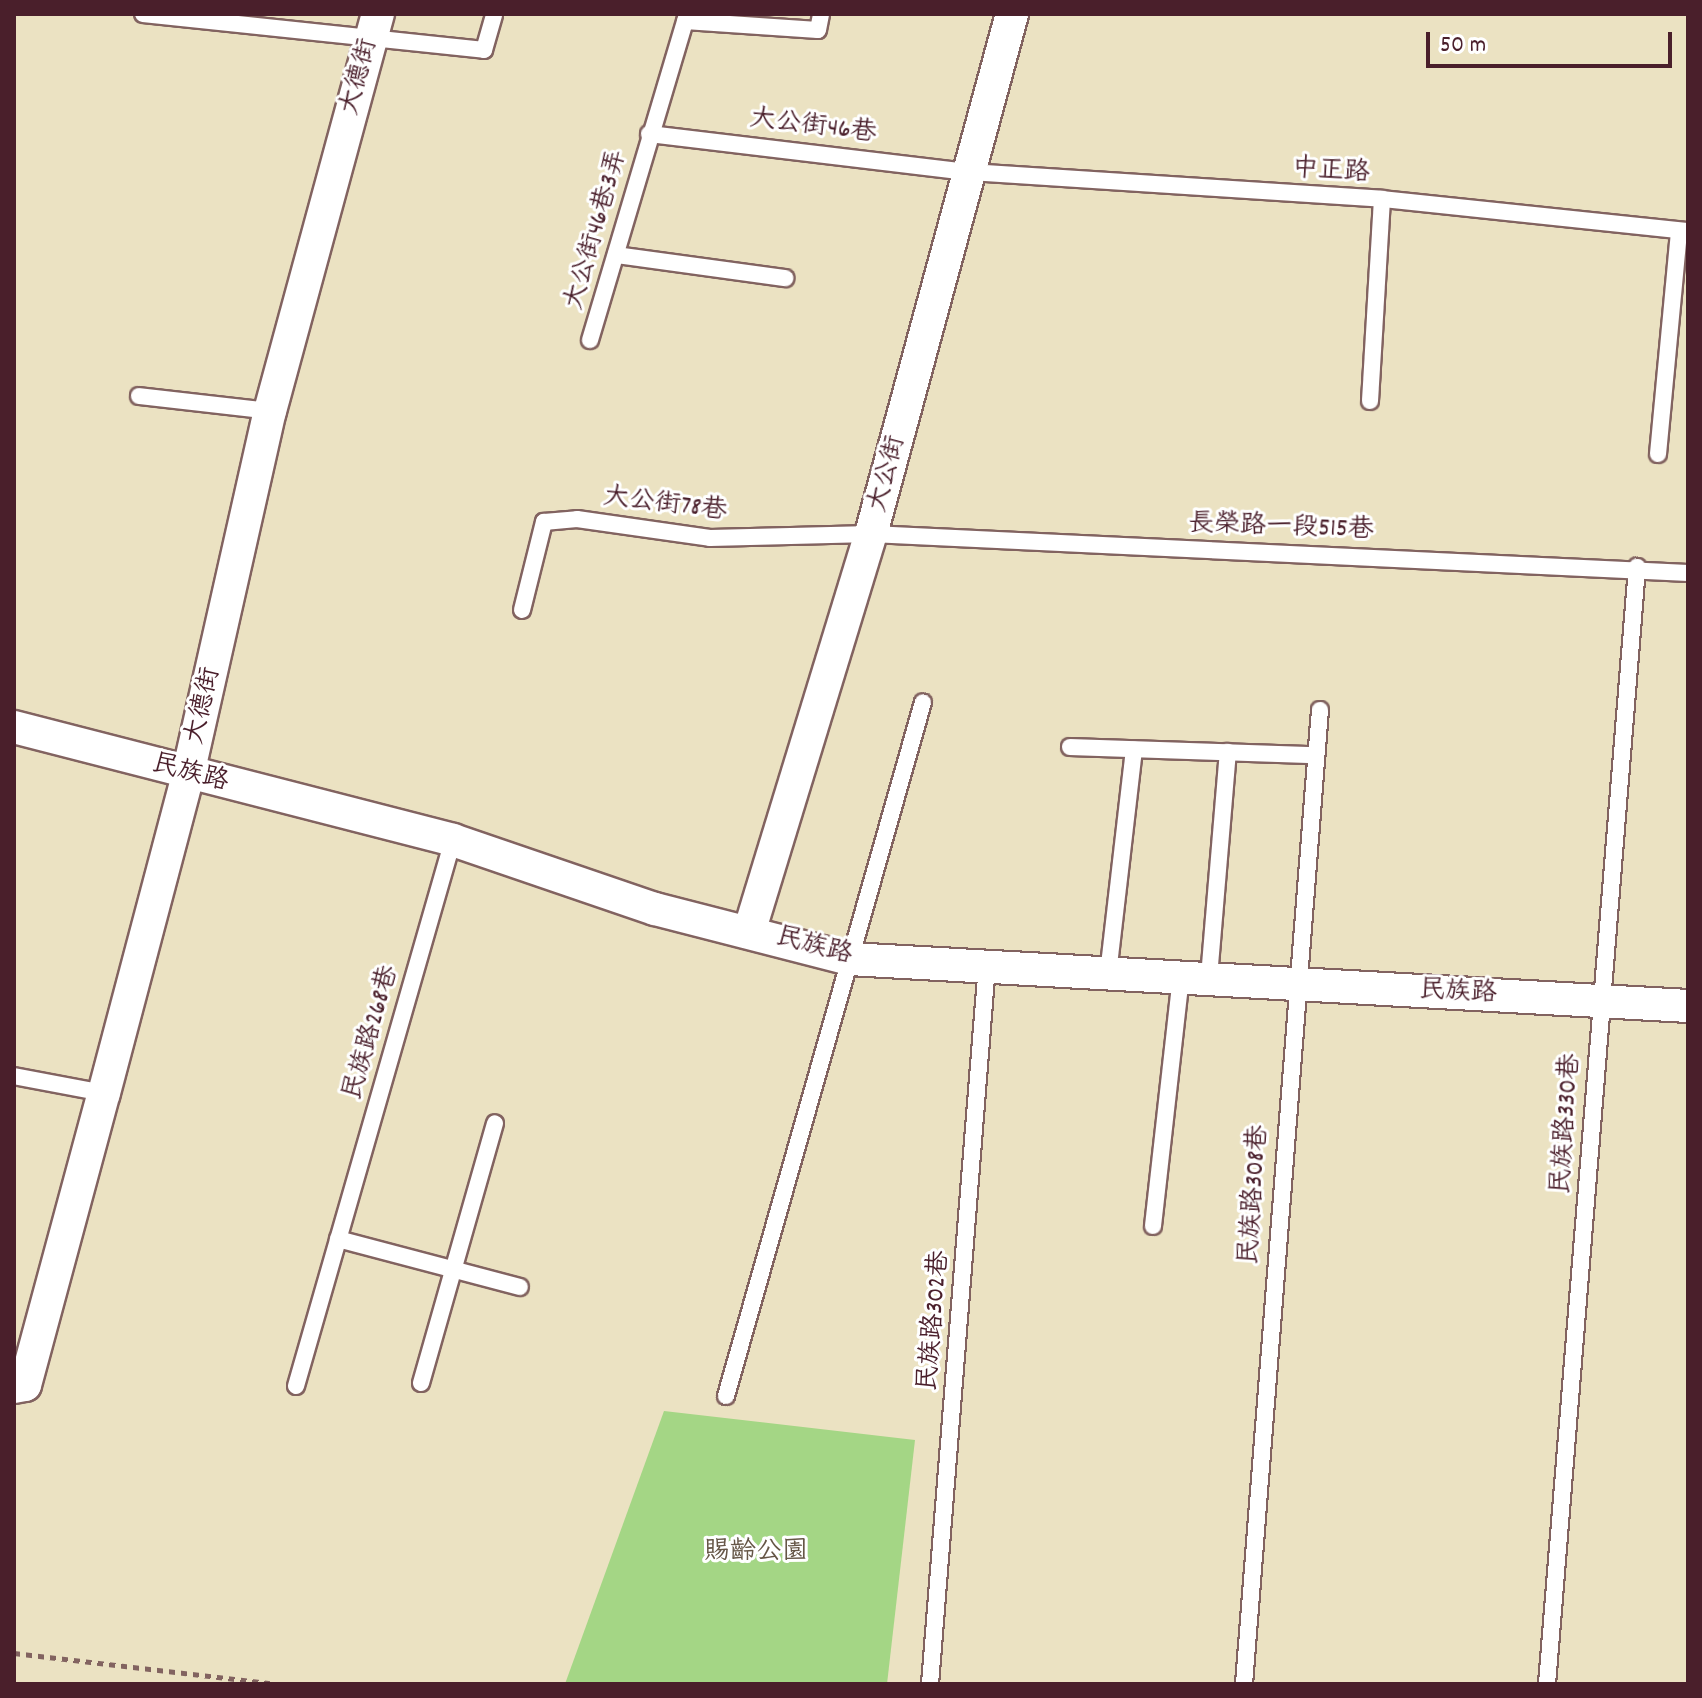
<!DOCTYPE html>
<meta charset="utf-8">
<style>
body{margin:0}
#map{position:relative;width:1702px;height:1698px;overflow:hidden;background:#ebe2c2;font-family:Dekko,"LXGW WenKai TC",sans-serif}
div>[style]{position:absolute}
[style*='--x']{left:calc(var(--x)*1px);top:calc(var(--y)*1px);width:calc(var(--w)*1px);rotate:calc(var(--a)*1deg)}
.green>*{inset:0;background:#a4d685}
.path>*{height:5px;margin-top:-2.5px;transform-origin:0;background:repeating-linear-gradient(90deg,#826360 0 6px,transparent 0 12px)}
.roads{filter:drop-shadow(2px 0 #826360) drop-shadow(-2px 0 #826360) drop-shadow(0 2px #826360) drop-shadow(0 -2px #826360)}
.lane>*{height:16px;margin:-8px;padding:0 8px;transform-origin:8px;border-radius:8px;background:#fff}
.street>*{height:32px;margin:-16px;padding:0 16px;transform-origin:16px;border-radius:16px;background:#fff}
span{translate:-50% -50%;white-space:nowrap;text-align:center;line-height:1.15;-webkit-text-stroke:6px #fff;paint-order:stroke}
.street-label{font-size:26px;color:#4a1f2b}
.park-label{font-size:26px;color:#655646}
.frame{position:absolute;inset:0;border:16px solid #4a1f2b;pointer-events:none}
.scale{position:absolute;left:1426px;top:32px;width:246px;height:36px;box-sizing:border-box;border:4px solid #4a1f2b;border-top:0;padding-left:10px;font-size:24px;line-height:28px;white-space:nowrap;color:#4a1f2b;-webkit-text-stroke:6px #fff;paint-order:stroke}
</style>
<div id="map">
<div class="green">
<div style="clip-path:polygon(664px 1411px,915px 1440px,887px 1684px,565px 1684px)"></div>
</div>
<div class="path">
<div style="--x:14;--y:1653;--w:267;--a:6.7"></div>
</div>
<div class="roads">
<div class="lane">
<div style="--x:143;--y:14;--w:343;--a:6"></div>
<div style="--x:484;--y:50;--w:37;--a:-74"></div>
<div style="--x:685;--y:21;--w:133;--a:3.9"></div>
<div style="--x:818;--y:30;--w:16;--a:-79"></div>
<div style="--x:649;--y:134;--w:323;--a:6.8"></div>
<div style="--x:970;--y:172;--w:413;--a:3.7"></div>
<div style="--x:1382;--y:199;--w:308;--a:6"></div>
<div style="--x:616;--y:255;--w:171;--a:7.8"></div>
<div style="--x:590;--y:340;--w:340;--a:-73.4"></div>
<div style="--x:139;--y:396;--w:132;--a:6.5"></div>
<div style="--x:1370;--y:401;--w:202;--a:-86.6"></div>
<div style="--x:1658;--y:454;--w:224;--a:-84.6"></div>
<div style="--x:522;--y:610;--w:91;--a:-76"></div>
<div style="--x:544;--y:522;--w:33;--a:-5"></div>
<div style="--x:577;--y:519;--w:134;--a:8.1"></div>
<div style="--x:710;--y:538;--w:161;--a:-1.4"></div>
<div style="--x:871;--y:534;--w:818;--a:2.73"></div>
<div style="--x:1070;--y:747;--w:245;--a:1.9"></div>
<div style="--x:1108;--y:974;--w:226;--a:-83.4"></div>
<div style="--x:1209;--y:977;--w:226;--a:-85.2"></div>
<div style="--x:14;--y:1076;--w:92;--a:10.7"></div>
<div style="--x:1153;--y:1226;--w:251;--a:-83.6"></div>
<div style="--x:338;--y:1239;--w:188;--a:14.8"></div>
<div style="--x:421;--y:1383;--w:270;--a:-74.1"></div>
<div style="--x:296;--y:1386;--w:568;--a:-73.96"></div>
<div style="--x:726;--y:1396;--w:721;--a:-74.15"></div>
<div style="--x:930;--y:1684;--w:722;--a:-85.47"></div>
<div style="--x:1244;--y:1684;--w:977;--a:-85.54"></div>
<div style="--x:1547;--y:1684;--w:1121;--a:-85.39"></div>
</div>
<div class="street">
<div style="--x:14;--y:727;--w:453;--a:14.4"></div>
<div style="--x:453;--y:840;--w:213;--a:18.9"></div>
<div style="--x:655;--y:909;--w:201;--a:14.4"></div>
<div style="--x:850;--y:959;--w:839;--a:3.21"></div>
<div style="--x:750;--y:929;--w:413;--a:-73"></div>
<div style="--x:871;--y:534;--w:539;--a:-74.83"></div>
<div style="--x:14;--y:1387;--w:11;--a:-10"></div>
<div style="--x:25;--y:1385;--w:302;--a:-74.9"></div>
<div style="--x:104;--y:1093;--w:330;--a:-75.2"></div>
<div style="--x:188;--y:774;--w:372;--a:-77.3"></div>
<div style="--x:270;--y:411;--w:411;--a:-74.8"></div>
</div>
</div>
<div class="street-label">
<span style="left:360px;top:77px;rotate:-75deg">大德街</span>
<span style="left:813px;top:127px;rotate:7deg">大公街46巷</span>
<span style="left:1331px;top:172px;rotate:4deg">中正路</span>
<span style="left:597px;top:230px;rotate:-74deg">大公街46巷3弄</span>
<span style="left:888px;top:474px;rotate:-75deg">大公街</span>
<span style="left:665px;top:505px;rotate:7deg">大公街78巷</span>
<span style="left:1281px;top:528px;rotate:2deg">長榮路一段515巷</span>
<span style="left:204px;top:706px;rotate:-77deg">大德街</span>
<span style="left:190px;top:774px;rotate:15deg">民族路</span>
<span style="left:814px;top:947px;rotate:15deg">民族路</span>
<span style="left:1458px;top:993px;rotate:3deg">民族路</span>
<span style="left:372px;top:1033px;rotate:-74deg">民族路268巷</span>
<span style="left:1567px;top:1124px;rotate:-86deg">民族路330巷</span>
<span style="left:1255px;top:1195px;rotate:-86deg">民族路308巷</span>
<span style="left:935px;top:1321px;rotate:-85deg">民族路302巷</span>
</div>
<div class="park-label">
<span style="left:756px;top:1553px">賜齡公園</span>
</div>
<div class="frame"></div>
<div class="scale">50 m</div>
</div>
